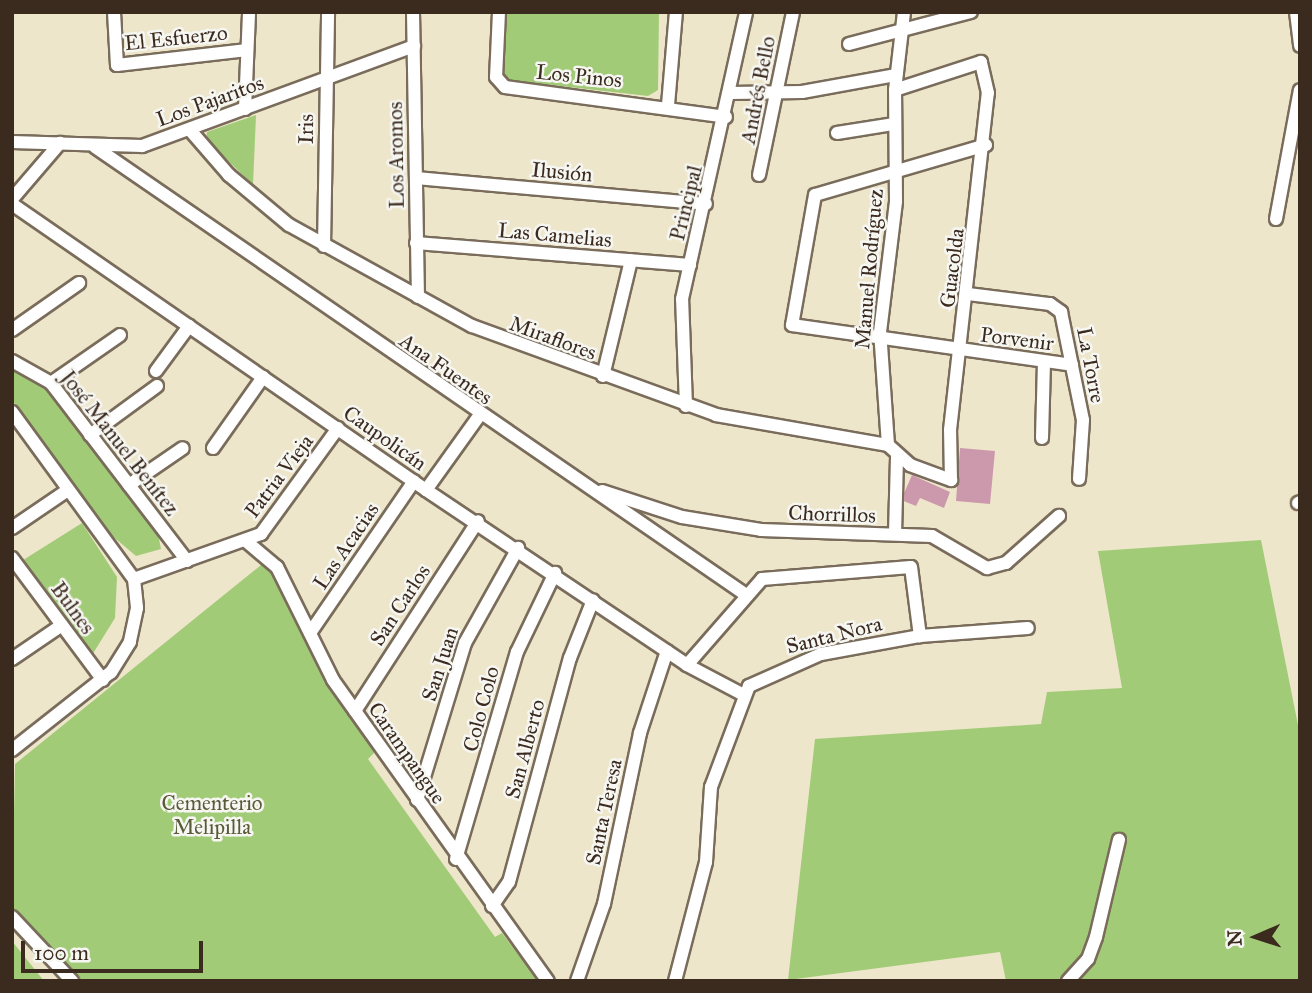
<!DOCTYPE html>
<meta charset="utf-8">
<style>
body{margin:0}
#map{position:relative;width:1312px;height:993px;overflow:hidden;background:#eee6cb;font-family:"IM FELL Great Primer",serif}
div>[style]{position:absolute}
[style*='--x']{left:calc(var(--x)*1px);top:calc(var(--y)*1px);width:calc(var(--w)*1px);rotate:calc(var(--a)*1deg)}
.green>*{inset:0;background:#a2cb77}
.building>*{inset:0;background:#cc99ac}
.roads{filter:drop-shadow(2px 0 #7a6c5b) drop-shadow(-2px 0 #7a6c5b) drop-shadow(0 2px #7a6c5b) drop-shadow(0 -2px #7a6c5b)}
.minor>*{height:12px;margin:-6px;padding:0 6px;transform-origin:6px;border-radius:6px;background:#fff}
span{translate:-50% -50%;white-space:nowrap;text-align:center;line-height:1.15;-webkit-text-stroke:5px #f6f6f2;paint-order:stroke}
.street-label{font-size:21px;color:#3b2a1e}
.park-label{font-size:21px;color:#5a5a39}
.frame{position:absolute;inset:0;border:14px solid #3b2a1e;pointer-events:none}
.north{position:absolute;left:1221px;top:902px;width:70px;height:70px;-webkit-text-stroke:5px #f6f6f2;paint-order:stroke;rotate:267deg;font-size:19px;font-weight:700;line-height:28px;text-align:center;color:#3b2a1e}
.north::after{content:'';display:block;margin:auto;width:24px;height:32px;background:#3b2a1e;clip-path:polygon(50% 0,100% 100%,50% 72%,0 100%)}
.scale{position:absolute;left:21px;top:941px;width:182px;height:32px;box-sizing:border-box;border:4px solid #3b2a1e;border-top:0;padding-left:9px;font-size:21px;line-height:24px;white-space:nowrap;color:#3b2a1e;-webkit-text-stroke:5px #f6f6f2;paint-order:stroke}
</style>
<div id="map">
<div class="green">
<div style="clip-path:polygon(508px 12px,659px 12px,658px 90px,648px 96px,507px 80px,500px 74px,502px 15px)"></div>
<div style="clip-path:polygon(256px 115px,253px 185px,206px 139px,207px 132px)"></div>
<div style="clip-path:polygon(12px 366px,41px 383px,79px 427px,158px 534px,161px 549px,136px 556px,110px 534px,12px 400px)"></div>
<div style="clip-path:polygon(82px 523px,117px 577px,115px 618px,89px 660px,20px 562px)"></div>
<div style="clip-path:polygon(1261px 540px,1300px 735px,1300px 981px,1006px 981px,1000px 952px,788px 980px,815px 739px,1041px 724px,1047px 692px,1122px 688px,1098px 551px)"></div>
<div style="clip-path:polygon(266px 561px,318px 668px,377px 750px,368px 759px,495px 937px,502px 933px,538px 981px,65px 981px,12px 912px,15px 764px)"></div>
<div style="clip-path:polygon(12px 941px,44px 981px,12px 981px)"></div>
</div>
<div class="building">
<div style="clip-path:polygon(960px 448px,995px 451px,990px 504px,956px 501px)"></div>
<div style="clip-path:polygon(912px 475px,950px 492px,944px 508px,920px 498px,916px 506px,901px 500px)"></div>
</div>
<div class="roads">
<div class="minor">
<div style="--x:114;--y:12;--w:53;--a:86.8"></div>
<div style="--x:117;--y:65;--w:131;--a:-6.6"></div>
<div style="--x:413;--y:12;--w:285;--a:89"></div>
<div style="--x:499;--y:12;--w:65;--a:92.6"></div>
<div style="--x:496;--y:77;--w:13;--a:48"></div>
<div style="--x:505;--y:87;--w:223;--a:7.7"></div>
<div style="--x:1296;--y:12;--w:34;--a:83"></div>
<div style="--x:849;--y:44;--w:126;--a:-14.7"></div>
<div style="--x:730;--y:93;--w:72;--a:-0.8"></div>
<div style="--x:802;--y:92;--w:96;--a:-10.3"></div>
<div style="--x:668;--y:105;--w:93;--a:-85.1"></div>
<div style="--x:245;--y:109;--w:97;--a:-87.6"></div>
<div style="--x:190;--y:130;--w:60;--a:49.1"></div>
<div style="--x:229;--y:175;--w:78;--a:39.8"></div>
<div style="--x:289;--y:225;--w:209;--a:28.9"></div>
<div style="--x:472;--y:326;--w:260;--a:20"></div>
<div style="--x:716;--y:415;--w:175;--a:9.9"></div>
<div style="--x:888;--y:445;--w:30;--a:42"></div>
<div style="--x:910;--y:465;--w:44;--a:20.1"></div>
<div style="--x:951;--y:480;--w:50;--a:-91.1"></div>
<div style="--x:950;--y:430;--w:339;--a:-83.6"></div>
<div style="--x:988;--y:93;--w:32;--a:-103"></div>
<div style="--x:981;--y:62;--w:90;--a:162"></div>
<div style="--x:837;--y:133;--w:58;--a:-9"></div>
<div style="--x:12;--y:142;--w:130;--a:1.8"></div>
<div style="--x:142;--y:146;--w:290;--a:-20.2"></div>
<div style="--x:986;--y:145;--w:178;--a:163.7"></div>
<div style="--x:815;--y:195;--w:132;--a:100"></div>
<div style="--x:792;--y:325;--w:283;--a:8.1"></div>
<div style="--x:95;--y:147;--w:790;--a:34.53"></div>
<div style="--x:759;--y:175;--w:167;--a:-78.2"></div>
<div style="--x:416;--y:178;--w:291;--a:5.1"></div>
<div style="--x:12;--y:199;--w:74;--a:-49.4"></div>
<div style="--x:12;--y:204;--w:503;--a:34.64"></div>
<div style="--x:426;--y:490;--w:314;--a:33.8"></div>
<div style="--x:687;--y:665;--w:62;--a:27.8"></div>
<div style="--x:1276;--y:219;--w:131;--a:-79.5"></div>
<div style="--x:416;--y:243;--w:275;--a:4.6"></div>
<div style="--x:324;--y:246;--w:234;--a:-89"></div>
<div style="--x:968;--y:294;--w:83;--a:7"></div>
<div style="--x:1050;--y:304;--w:14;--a:36"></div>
<div style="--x:1061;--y:312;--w:110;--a:78.5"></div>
<div style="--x:1083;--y:420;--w:59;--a:93.9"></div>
<div style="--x:12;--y:330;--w:82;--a:-35"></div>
<div style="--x:12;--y:361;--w:45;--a:29.4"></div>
<div style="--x:51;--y:383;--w:224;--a:52.6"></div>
<div style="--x:156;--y:371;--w:56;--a:-53.7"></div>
<div style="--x:603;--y:376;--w:119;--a:-76.4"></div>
<div style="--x:51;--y:383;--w:84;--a:-34.8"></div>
<div style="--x:686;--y:406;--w:107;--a:-92.1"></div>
<div style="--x:682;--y:299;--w:294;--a:-77.4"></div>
<div style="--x:12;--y:412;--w:207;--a:53.9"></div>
<div style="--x:134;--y:579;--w:29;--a:84"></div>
<div style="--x:137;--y:608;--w:35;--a:102"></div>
<div style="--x:130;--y:642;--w:36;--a:122"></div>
<div style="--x:111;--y:672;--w:126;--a:141.8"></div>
<div style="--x:90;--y:435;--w:83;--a:-36.2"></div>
<div style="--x:1042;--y:438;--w:75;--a:-88.5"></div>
<div style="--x:888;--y:445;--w:113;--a:-94"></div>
<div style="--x:880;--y:332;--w:132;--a:-83"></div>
<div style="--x:896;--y:201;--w:111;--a:-90.5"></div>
<div style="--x:895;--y:90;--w:79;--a:-83.4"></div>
<div style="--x:213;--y:448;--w:87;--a:-54.8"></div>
<div style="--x:129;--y:485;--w:65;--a:-34.4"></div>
<div style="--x:426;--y:490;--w:91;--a:-54.4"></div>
<div style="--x:602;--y:491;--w:84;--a:18"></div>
<div style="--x:682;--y:517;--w:80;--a:9.3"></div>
<div style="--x:761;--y:530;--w:171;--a:2"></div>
<div style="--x:932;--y:536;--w:64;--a:30.2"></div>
<div style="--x:987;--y:568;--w:20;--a:-15"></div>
<div style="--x:1006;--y:563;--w:71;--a:-41.6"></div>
<div style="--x:1298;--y:503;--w:2;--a:-27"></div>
<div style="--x:12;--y:528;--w:68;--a:-34.2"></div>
<div style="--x:895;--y:534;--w:78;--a:-88.5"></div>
<div style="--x:247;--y:542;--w:39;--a:40"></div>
<div style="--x:277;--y:567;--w:126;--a:63.6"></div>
<div style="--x:333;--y:680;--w:370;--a:54.5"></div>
<div style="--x:12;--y:558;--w:152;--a:53.3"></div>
<div style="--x:134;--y:579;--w:135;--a:-19.5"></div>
<div style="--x:261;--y:534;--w:131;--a:-54"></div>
<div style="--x:310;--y:633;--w:184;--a:-55.6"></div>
<div style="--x:12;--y:659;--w:60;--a:-34.2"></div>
<div style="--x:687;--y:665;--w:114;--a:-48.9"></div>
<div style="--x:762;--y:579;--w:149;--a:-4.6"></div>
<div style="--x:911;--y:567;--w:70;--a:82.6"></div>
<div style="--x:355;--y:711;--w:226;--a:-57.1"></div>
<div style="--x:417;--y:800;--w:164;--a:-73"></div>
<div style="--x:465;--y:643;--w:109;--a:-60.8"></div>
<div style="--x:456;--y:859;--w:216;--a:-73.6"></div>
<div style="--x:517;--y:652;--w:88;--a:-64.3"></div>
<div style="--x:492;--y:906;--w:29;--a:-55"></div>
<div style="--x:509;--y:882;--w:232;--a:-74.8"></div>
<div style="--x:570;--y:658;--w:62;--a:-68.4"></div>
<div style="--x:12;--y:917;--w:88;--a:46.8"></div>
<div style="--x:577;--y:981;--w:82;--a:-70.7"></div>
<div style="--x:604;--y:904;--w:175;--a:-78.1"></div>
<div style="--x:640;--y:733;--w:86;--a:-71.8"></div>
<div style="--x:675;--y:981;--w:123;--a:-75.4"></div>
<div style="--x:706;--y:862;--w:75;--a:-86.2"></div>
<div style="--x:711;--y:787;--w:108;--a:-69.4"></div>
<div style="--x:749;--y:686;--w:79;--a:-24"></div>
<div style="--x:821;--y:654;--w:101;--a:-10.3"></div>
<div style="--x:920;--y:636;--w:108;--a:-4.2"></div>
<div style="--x:1068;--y:981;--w:30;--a:-48"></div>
<div style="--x:1088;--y:959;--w:23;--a:-70"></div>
<div style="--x:1096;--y:937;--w:100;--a:-76.7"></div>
</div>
</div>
<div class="street-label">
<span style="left:176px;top:38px;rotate:-6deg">El Esfuerzo</span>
<span style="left:579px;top:76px;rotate:6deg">Los Pinos</span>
<span style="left:758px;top:90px;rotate:-79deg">Andrés Bello</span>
<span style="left:210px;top:101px;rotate:-20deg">Los Pajaritos</span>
<span style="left:306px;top:129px;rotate:-89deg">Iris</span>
<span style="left:396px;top:155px;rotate:-91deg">Los Aromos</span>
<span style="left:562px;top:172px;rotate:5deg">Ilusión</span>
<span style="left:686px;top:203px;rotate:-76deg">Principal</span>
<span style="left:555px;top:235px;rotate:5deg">Las Camelias</span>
<span style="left:952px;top:268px;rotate:-83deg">Guacolda</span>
<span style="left:869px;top:269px;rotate:-85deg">Manuel Rodríguez</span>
<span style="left:553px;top:338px;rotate:20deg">Miraflores</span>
<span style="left:1017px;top:339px;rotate:7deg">Porvenir</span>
<span style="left:1091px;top:365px;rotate:79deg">La Torre</span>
<span style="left:446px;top:369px;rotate:35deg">Ana Fuentes</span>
<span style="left:385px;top:438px;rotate:35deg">Caupolicán</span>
<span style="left:120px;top:443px;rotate:52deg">José Manuel Benítez</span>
<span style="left:279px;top:476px;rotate:-53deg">Patria Vieja</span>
<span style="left:832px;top:514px;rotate:2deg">Chorrillos</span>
<span style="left:346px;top:546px;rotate:-56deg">Las Acacias</span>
<span style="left:400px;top:605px;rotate:-57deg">San Carlos</span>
<span style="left:73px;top:608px;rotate:54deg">Bulnes</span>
<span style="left:834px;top:635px;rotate:-14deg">Santa Nora</span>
<span style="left:440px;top:664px;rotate:-72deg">San Juan</span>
<span style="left:481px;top:709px;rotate:-75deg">Colo Colo</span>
<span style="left:525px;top:749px;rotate:-75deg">San Alberto</span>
<span style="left:407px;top:753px;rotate:55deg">Carampangue</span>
<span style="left:604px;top:812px;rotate:-78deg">Santa Teresa</span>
</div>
<div class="park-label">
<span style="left:212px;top:815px">Cementerio<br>Melipilla</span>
</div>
<div class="frame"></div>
<div class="north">N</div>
<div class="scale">100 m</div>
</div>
